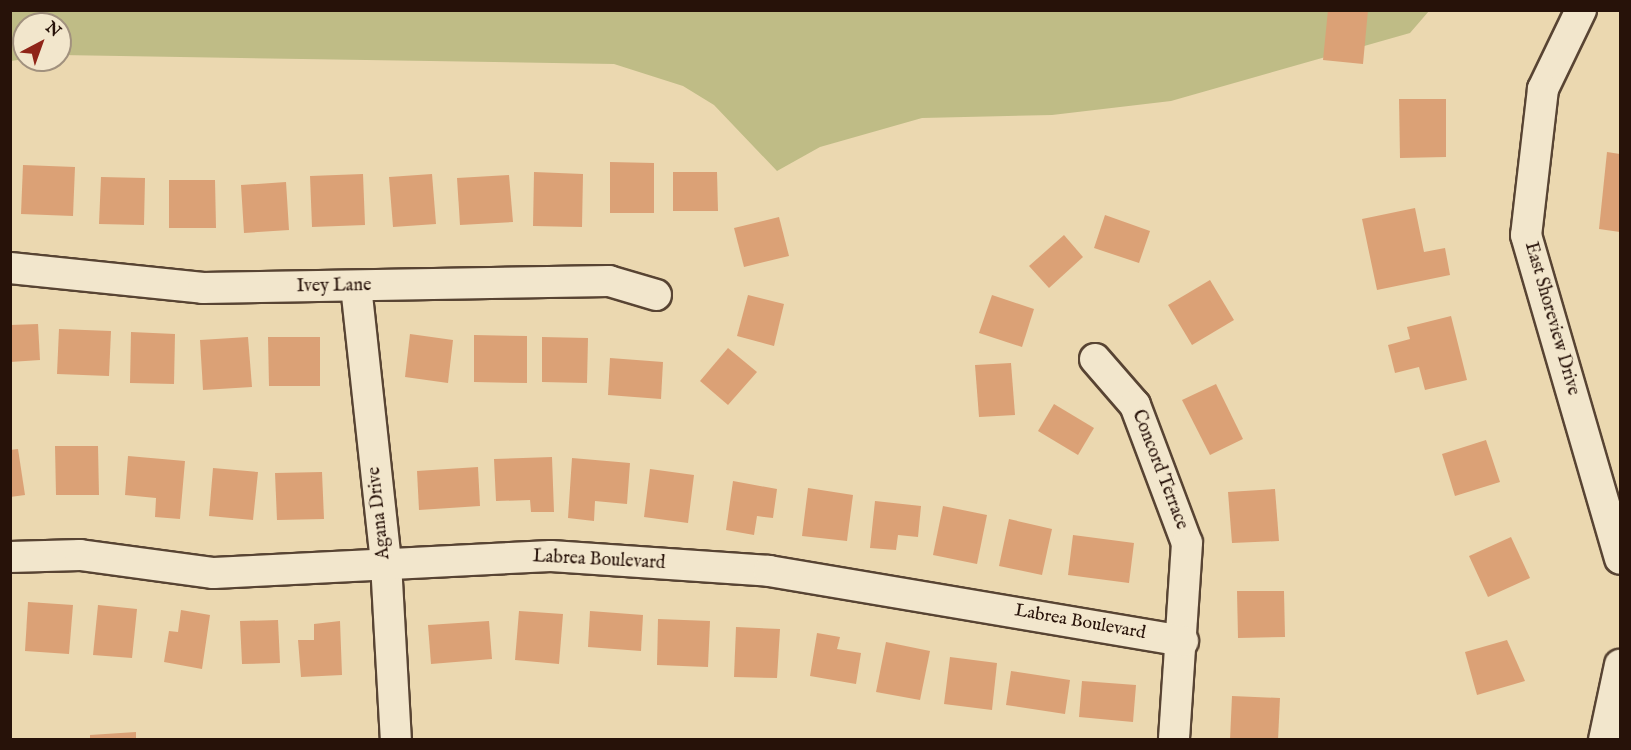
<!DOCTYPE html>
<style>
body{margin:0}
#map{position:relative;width:1631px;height:750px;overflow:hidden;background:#ebd8b0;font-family:"IM FELL English",serif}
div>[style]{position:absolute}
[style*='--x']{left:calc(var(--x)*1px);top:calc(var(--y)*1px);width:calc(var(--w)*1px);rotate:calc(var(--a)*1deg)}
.green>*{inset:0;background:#bfbc86}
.building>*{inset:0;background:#dba176}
.roads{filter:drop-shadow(2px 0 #584433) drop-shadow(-2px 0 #584433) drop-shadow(0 2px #584433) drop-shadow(0 -2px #584433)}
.minor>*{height:30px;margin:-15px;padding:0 15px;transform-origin:15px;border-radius:15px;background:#f2e6cc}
span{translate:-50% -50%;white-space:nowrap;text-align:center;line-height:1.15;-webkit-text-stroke:4.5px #f2e6cc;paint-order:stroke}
.street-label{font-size:18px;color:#271209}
.frame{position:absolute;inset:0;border:12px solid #271209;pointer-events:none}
.north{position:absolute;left:12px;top:12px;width:60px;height:60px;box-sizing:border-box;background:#f2e6cc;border:2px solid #a1917e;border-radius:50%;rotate:41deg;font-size:16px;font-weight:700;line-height:24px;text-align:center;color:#271209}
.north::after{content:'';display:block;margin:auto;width:21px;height:27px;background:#8f2418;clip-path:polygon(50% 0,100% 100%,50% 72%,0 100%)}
</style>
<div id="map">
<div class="green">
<div style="clip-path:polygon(10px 11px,1429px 11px,1410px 33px,1171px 101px,1052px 115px,922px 118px,820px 147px,777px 171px,714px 105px,683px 86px,614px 64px,60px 55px,60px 24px,24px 24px,24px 59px,11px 61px)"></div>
</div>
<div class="building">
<div style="clip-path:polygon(1328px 10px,1368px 10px,1363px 64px,1323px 60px)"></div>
<div style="clip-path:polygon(1399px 99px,1446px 99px,1446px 157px,1400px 158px)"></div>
<div style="clip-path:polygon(1607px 152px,1620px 154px,1620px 232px,1599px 229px)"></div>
<div style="clip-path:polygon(610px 162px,654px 163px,654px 213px,610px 213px)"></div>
<div style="clip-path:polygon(23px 165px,75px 167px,73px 216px,21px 214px)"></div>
<div style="clip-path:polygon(534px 172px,583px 174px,582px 227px,533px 226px)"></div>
<div style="clip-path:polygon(673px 172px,717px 172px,718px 211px,673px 211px)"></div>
<div style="clip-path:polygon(363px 174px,365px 225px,312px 227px,310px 176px)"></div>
<div style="clip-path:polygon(432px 174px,436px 224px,393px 227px,389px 177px)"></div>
<div style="clip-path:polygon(509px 175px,513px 222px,460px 225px,457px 178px)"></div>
<div style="clip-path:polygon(101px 177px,145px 178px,144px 225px,99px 224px)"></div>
<div style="clip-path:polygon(169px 180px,215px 180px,216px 228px,169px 228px)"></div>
<div style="clip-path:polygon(286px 182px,289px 230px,244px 233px,241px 185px)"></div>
<div style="clip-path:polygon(1415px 208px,1424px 252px,1445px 248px,1450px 275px,1377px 290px,1362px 219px)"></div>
<div style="clip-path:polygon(1105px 215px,1150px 231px,1139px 263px,1094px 248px)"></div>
<div style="clip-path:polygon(779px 217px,789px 256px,744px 267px,734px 228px)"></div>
<div style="clip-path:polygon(1064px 235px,1083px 257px,1049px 288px,1029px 266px)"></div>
<div style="clip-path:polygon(1210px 280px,1234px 320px,1192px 345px,1168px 305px)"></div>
<div style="clip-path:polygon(748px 295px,784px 304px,774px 346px,737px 336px)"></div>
<div style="clip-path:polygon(992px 295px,1034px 309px,1022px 347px,979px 333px)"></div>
<div style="clip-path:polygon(1451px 316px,1467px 380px,1425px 390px,1419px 367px,1395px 373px,1388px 345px,1410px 339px,1407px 327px)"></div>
<div style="clip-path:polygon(38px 324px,40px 360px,10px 362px,10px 325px)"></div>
<div style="clip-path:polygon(59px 329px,111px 331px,109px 376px,57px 374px)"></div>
<div style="clip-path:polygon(131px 332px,175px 334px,174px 384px,130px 383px)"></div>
<div style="clip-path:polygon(410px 334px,453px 340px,448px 383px,405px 377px)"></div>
<div style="clip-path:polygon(474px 335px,527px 336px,527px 383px,474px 382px)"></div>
<div style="clip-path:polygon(248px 337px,252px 387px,203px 390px,200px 340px)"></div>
<div style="clip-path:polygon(268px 337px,320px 337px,320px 386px,269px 386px)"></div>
<div style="clip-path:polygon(542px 337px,588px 338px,587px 383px,542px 382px)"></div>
<div style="clip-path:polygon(728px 348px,757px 372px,728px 405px,700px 381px)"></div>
<div style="clip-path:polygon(610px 358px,663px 362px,661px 399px,608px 395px)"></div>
<div style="clip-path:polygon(1011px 363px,1015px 415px,979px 417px,975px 365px)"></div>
<div style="clip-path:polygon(1216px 384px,1243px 439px,1210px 455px,1182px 400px)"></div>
<div style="clip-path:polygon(1054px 404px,1094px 428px,1078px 455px,1038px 431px)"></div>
<div style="clip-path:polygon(1486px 440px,1500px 482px,1455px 496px,1442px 454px)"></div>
<div style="clip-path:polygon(55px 446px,98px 446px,99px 495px,56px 495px)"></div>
<div style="clip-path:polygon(18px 449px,25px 495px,10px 497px,10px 450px)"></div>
<div style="clip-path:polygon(128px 456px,185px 461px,180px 519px,155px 517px,156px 498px,125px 495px)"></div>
<div style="clip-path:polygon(552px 457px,554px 512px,531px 512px,530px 500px,496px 501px,494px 459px)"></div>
<div style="clip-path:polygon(572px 458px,630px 463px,627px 504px,595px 501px,594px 521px,568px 518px)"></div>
<div style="clip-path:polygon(478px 467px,480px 506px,419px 510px,417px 471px)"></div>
<div style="clip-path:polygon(213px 468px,258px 472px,253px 520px,209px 516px)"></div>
<div style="clip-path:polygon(650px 469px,694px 475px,688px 523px,644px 517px)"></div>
<div style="clip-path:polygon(322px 472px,324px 519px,277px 520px,275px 473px)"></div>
<div style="clip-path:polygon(733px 481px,777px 489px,773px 518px,757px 516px,754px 535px,726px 530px)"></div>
<div style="clip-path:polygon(808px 488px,853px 495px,847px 541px,802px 536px)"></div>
<div style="clip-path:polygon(1275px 489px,1279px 541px,1232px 543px,1228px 492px)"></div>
<div style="clip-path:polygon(875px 501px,921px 506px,918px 537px,898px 535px,896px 550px,870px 548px)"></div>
<div style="clip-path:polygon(943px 506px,987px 515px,977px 564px,933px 555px)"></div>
<div style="clip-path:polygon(1009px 519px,1052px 529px,1042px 575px,999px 566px)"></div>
<div style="clip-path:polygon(1073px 535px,1134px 543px,1129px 583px,1068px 575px)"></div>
<div style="clip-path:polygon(1511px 537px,1530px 578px,1488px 597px,1469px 556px)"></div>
<div style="clip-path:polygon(1237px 591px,1284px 591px,1285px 637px,1238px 638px)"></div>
<div style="clip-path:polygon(28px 602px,73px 605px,69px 654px,25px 651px)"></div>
<div style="clip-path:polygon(98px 605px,137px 609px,132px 658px,93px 655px)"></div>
<div style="clip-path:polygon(181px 610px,210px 615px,202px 669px,164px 662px,169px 631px,178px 632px)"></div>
<div style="clip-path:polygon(519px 611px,563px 614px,559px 664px,515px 660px)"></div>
<div style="clip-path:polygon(590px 611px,643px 615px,641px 651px,588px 647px)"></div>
<div style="clip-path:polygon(658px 619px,710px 621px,708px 667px,657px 665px)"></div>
<div style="clip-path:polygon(278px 620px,280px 663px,242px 664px,240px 621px)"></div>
<div style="clip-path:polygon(340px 621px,342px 675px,301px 677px,298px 640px,314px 640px,314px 624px)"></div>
<div style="clip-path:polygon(489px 621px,492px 659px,431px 664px,428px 625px)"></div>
<div style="clip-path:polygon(736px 627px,780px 629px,777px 678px,734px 677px)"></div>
<div style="clip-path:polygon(817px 633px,840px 637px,837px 649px,861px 653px,856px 684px,810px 676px)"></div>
<div style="clip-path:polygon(1507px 640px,1525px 681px,1477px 695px,1465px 652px)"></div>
<div style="clip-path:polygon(886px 642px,930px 651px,920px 700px,876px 692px)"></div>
<div style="clip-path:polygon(950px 657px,997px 663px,992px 710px,944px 704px)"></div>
<div style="clip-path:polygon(1011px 671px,1070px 680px,1065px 714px,1006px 705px)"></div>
<div style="clip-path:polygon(1082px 681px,1136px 685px,1133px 722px,1079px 717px)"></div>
<div style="clip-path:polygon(1232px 696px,1280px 698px,1278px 740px,1230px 740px)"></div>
<div style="clip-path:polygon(136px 732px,136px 740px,90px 740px,90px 735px)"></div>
</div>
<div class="roads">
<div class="minor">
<div style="--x:1581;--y:10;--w:88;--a:115.7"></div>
<div style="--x:1543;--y:89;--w:147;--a:96.6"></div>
<div style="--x:1526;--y:235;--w:337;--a:73.8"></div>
<div style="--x:10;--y:268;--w:194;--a:5.9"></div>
<div style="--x:203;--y:288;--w:406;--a:-1"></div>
<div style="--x:609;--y:281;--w:49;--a:16.6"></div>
<div style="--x:356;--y:286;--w:279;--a:83.8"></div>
<div style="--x:386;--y:563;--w:177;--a:86.8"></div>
<div style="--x:1095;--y:359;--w:61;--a:49"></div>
<div style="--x:1135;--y:405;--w:147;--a:69.4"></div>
<div style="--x:1187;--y:543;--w:197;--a:93.8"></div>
<div style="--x:10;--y:557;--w:70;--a:-1.6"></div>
<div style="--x:80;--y:555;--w:135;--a:7.7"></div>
<div style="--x:214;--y:573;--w:337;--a:-2.9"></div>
<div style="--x:551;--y:556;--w:219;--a:3.9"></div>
<div style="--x:769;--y:571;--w:420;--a:9.6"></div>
<div style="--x:1604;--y:740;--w:77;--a:-78"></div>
</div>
</div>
<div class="street-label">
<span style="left:334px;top:287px;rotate:-1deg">Ivey Lane</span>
<span style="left:1551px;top:319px;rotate:74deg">East Shoreview Drive</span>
<span style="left:1159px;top:470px;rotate:69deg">Concord Terrace</span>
<span style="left:380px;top:513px;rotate:-96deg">Agana Drive</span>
<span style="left:599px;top:561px;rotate:3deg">Labrea Boulevard</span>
<span style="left:1080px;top:623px;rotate:10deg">Labrea Boulevard</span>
</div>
<div class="frame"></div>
<div class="north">N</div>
</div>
